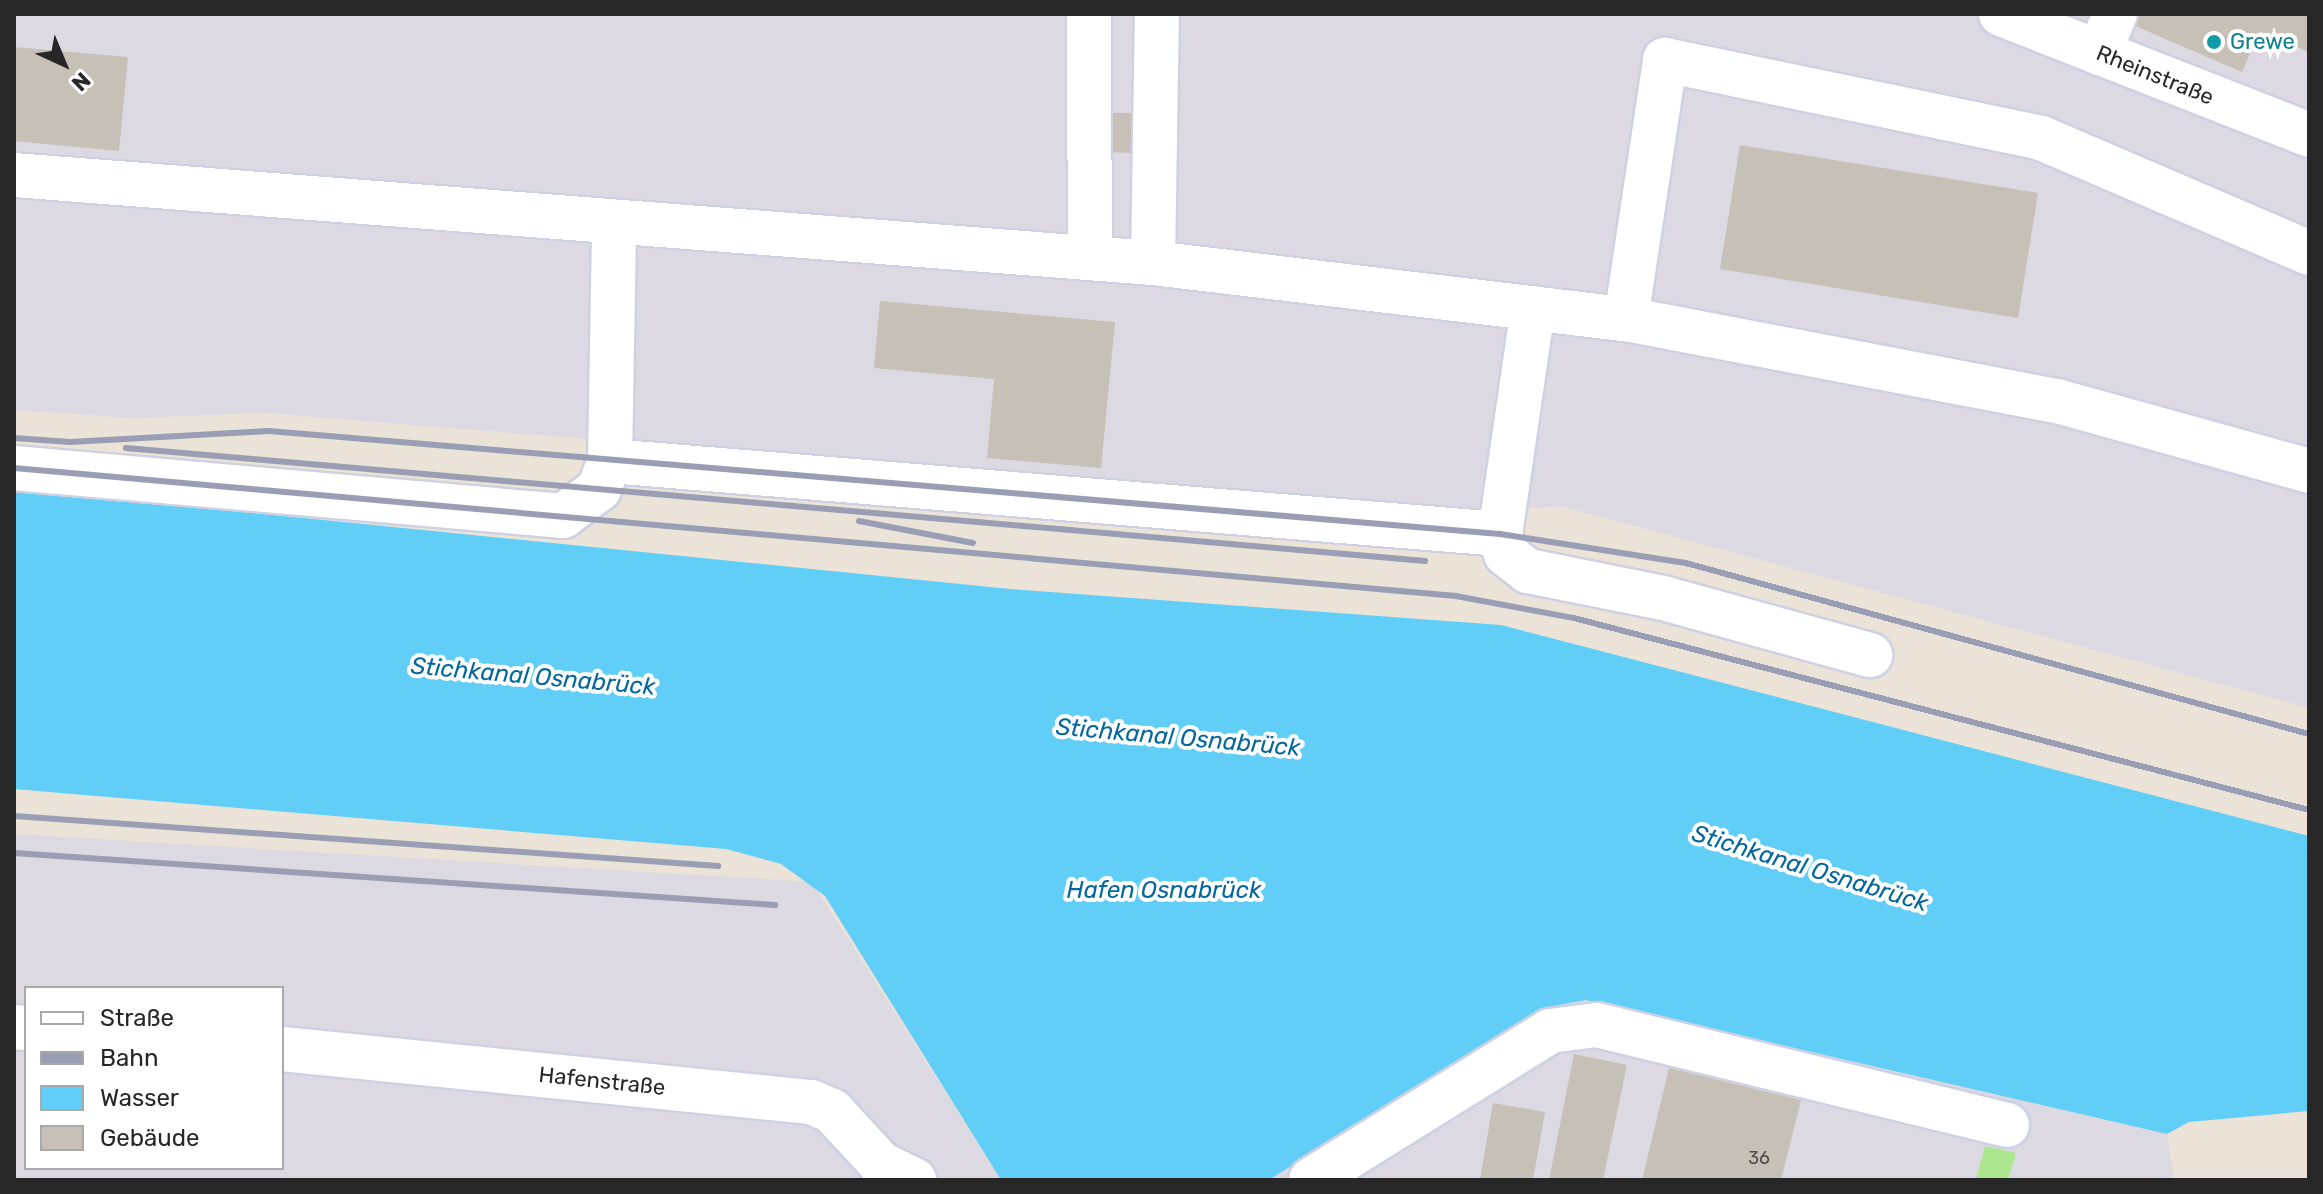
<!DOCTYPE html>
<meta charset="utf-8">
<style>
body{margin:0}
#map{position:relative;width:2323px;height:1194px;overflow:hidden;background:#ebe3d7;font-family:Rubik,sans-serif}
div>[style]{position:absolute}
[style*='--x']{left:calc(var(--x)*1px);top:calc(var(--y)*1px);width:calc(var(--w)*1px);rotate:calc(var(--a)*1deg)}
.industrial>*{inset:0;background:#dcd9e3}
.green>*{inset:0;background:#ace78f}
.water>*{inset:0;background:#61cef7}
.building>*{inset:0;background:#c6c0b7}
.roads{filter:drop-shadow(2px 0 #cdd1e2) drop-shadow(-2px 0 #cdd1e2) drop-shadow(0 2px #cdd1e2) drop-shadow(0 -2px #cdd1e2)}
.minor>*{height:44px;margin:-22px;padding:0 22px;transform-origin:22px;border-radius:22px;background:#fff}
.rail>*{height:6px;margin:-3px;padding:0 3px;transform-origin:3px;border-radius:3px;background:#9a9eb4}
.dots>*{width:22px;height:22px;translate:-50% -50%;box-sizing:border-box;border:4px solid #fff;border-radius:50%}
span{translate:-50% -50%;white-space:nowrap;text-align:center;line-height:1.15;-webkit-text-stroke:8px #fff;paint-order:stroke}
.number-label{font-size:18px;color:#4f4d4b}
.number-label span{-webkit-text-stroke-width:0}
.culture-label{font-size:22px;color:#0d838f}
.left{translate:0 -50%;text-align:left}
.street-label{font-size:22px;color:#272727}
.water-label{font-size:24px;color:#04689f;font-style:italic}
.frame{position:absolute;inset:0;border:16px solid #272727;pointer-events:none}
.legend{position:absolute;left:24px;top:986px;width:260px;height:184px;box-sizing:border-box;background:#fff;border:2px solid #a9a9a9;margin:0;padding:10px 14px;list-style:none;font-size:24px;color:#272727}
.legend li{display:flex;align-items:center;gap:16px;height:40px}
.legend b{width:40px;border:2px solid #a9a9a9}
.north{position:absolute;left:24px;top:24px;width:80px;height:80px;-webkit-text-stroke:6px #fff;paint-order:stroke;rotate:136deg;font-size:22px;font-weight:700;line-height:32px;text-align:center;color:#272727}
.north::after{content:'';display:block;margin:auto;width:28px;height:36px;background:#272727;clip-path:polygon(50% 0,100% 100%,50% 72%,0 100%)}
</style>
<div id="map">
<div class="industrial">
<div style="clip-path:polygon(14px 14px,2309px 14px,2309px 708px,1564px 507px,1452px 509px,265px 413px,132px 418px,14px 410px)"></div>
<div style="clip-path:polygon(evenodd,14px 834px,812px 882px,1001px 1180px,14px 1180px,14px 834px,26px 988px,282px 988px,282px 1168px,26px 1168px,26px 988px)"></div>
<div style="clip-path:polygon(1586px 1000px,2167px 1134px,2174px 1180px,1269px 1180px,1542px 1007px)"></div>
</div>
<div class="green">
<div style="clip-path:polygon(1985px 1146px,2016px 1153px,2008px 1180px,1976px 1180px)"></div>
</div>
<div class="water">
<div style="clip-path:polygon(14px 489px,1010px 589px,1501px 625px,2309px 836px,2309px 1111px,2189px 1122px,2167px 1134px,1586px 1000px,1542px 1008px,1269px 1180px,1001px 1180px,825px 896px,781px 864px,726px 849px,14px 789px)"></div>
</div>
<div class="building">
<div style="clip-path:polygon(2138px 14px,2309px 14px,2309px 52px,2260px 31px,2242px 72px,2133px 25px)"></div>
<div style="clip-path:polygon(14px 47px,128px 57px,119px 151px,14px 141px)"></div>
<div style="clip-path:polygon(1108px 113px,1134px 113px,1134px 153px,1108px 152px)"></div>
<div style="clip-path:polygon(1740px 145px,2038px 193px,2018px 318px,1720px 269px)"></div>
<div style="clip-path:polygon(880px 301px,1115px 322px,1101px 468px,987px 458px,994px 379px,874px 368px)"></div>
<div style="clip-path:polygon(1574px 1054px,1627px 1065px,1603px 1180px,1549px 1180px)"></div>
<div style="clip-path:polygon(1669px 1068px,1801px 1100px,1781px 1180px,1642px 1180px)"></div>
<div style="clip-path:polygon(1493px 1103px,1545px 1112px,1533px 1180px,1480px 1180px)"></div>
</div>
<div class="roads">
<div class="minor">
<div style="--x:1089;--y:14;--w:244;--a:89.8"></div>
<div style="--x:2001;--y:14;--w:331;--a:21.4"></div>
<div style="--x:2099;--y:53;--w:42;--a:-67.7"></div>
<div style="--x:14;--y:175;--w:1142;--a:4.42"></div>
<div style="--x:1153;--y:263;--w:476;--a:6.8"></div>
<div style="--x:1626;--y:319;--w:439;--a:10.8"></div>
<div style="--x:2057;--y:401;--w:262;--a:15.5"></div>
<div style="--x:1153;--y:263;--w:249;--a:-89.1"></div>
<div style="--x:1533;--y:308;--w:228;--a:98.3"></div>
<div style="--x:1500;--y:534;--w:21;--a:73"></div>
<div style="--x:1506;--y:554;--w:28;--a:38"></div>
<div style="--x:1528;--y:571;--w:138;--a:11.3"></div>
<div style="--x:1663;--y:598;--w:215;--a:15.4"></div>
<div style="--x:1626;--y:319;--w:262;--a:-81.4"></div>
<div style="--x:1665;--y:60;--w:384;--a:11.7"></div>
<div style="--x:2041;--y:138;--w:292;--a:23.2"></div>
<div style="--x:610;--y:461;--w:893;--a:4.69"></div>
<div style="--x:14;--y:468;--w:551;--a:5"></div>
<div style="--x:563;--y:516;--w:45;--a:-36.9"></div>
<div style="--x:599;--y:489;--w:30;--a:-69"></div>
<div style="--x:610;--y:461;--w:239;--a:-89"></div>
<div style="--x:14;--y:1027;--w:12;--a:5"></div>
<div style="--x:282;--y:1049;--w:532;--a:5.72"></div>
<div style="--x:811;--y:1102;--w:23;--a:23"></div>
<div style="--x:832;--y:1111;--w:72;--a:47.2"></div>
<div style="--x:881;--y:1164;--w:37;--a:26"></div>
<div style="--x:1311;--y:1180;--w:282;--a:-31.9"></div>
<div style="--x:1550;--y:1031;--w:47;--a:-7.3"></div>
<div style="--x:1597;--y:1025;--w:422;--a:13.7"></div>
</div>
</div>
<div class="rail">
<div style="--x:14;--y:438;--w:56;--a:4.1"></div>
<div style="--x:70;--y:442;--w:199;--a:-3.2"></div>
<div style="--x:269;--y:431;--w:1235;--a:4.78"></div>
<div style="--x:1500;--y:534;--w:188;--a:8.9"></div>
<div style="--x:1686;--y:563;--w:646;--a:15.35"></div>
<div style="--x:126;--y:448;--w:1304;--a:4.97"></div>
<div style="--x:14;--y:468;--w:1448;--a:5.07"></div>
<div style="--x:1456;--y:596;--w:120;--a:10.6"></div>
<div style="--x:1574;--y:618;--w:760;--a:14.64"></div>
<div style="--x:859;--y:521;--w:116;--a:10.9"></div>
<div style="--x:14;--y:816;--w:706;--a:4.06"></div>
<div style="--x:14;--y:853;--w:763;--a:3.91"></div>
</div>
<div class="dots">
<div style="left:2214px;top:42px;background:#0f9aa8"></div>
</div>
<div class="number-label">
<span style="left:1759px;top:1158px">36</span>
</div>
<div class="culture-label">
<span class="left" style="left:2230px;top:42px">Grewe</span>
</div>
<div class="street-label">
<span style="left:2155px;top:75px;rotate:22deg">Rheinstraße</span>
<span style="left:602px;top:1081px;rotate:6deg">Hafenstraße</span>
</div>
<div class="water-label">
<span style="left:533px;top:677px;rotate:5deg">Stichkanal Osnabrück</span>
<span style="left:1178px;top:738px;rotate:5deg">Stichkanal Osnabrück</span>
<span style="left:1810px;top:869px;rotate:17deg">Stichkanal Osnabrück</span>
<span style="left:1164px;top:891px">Hafen Osnabrück</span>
</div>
<div class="frame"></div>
<ul class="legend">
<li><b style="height:10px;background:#fff"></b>Straße</li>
<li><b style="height:10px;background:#9a9eb4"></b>Bahn</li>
<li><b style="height:22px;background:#61cef7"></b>Wasser</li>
<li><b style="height:22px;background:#c6c0b7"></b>Gebäude</li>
</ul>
<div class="north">N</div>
</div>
